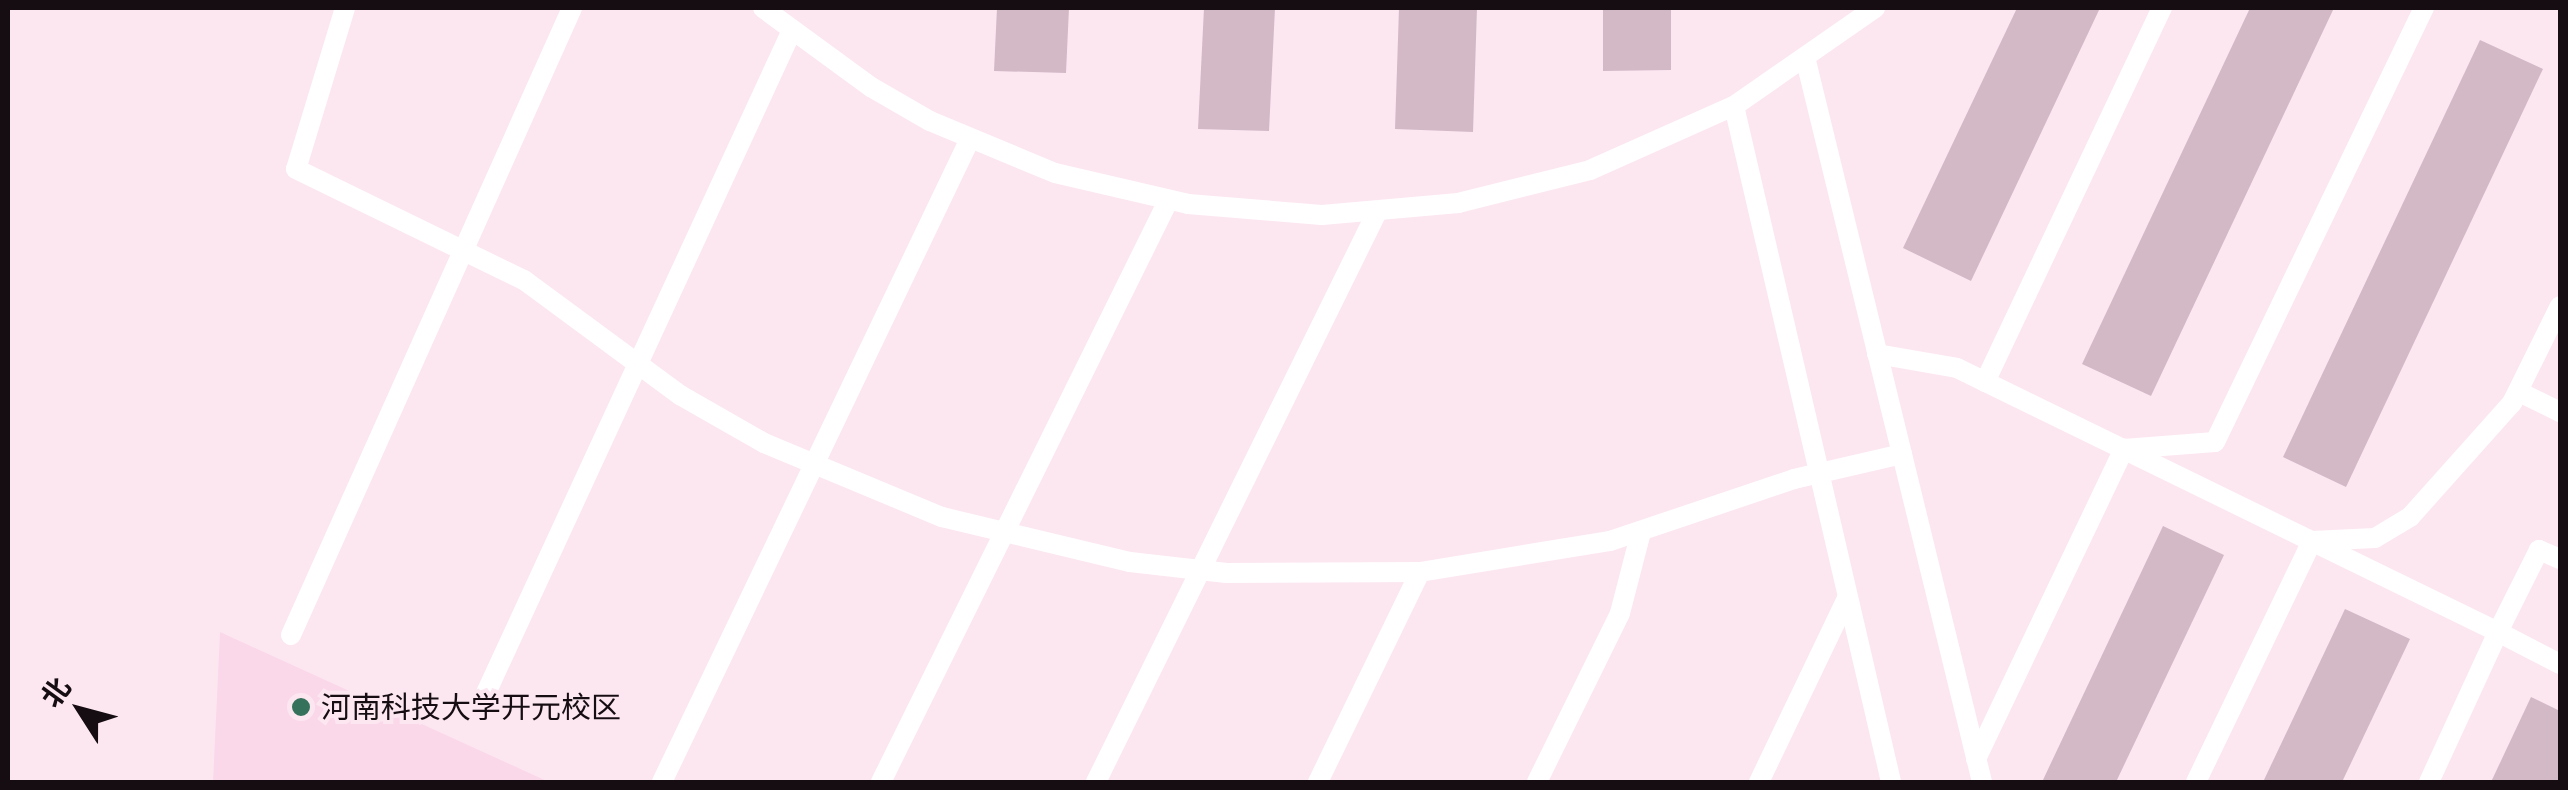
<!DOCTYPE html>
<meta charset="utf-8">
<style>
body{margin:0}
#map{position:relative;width:2568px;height:790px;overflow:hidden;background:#fce7f1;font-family:"Archivo Narrow","Noto Sans SC",sans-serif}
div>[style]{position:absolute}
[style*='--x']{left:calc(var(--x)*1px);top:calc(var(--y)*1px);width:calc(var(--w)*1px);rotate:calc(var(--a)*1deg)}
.built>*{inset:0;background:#fad8e9}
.building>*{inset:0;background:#d3b9c6}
.lane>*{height:20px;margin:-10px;padding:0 10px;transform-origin:10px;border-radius:10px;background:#fff}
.dots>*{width:28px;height:28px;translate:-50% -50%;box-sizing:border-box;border:5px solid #fce7f1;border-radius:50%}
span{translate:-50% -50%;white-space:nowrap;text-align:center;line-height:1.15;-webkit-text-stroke:8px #fce7f1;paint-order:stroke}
.poi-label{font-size:30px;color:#160d12}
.left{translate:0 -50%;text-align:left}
.frame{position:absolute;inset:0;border:10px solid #160d12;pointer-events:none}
.north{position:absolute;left:30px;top:660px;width:100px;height:100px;-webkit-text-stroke:8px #fce7f1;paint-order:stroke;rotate:306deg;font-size:28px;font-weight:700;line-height:40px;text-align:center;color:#160d12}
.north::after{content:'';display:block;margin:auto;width:35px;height:45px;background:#160d12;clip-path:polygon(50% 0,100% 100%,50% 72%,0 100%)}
</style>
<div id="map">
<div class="built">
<div style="clip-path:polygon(220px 632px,549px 782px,213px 782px)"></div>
</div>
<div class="building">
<div style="clip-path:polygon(997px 8px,1069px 8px,1066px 73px,994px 71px)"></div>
<div style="clip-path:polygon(1204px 8px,1275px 8px,1269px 131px,1198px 129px)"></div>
<div style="clip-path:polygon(1399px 8px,1477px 8px,1473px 132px,1395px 129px)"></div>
<div style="clip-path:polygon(1603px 8px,1671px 8px,1671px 70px,1603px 71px)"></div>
<div style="clip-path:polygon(2017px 8px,2100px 8px,1971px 281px,1903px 248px)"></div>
<div style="clip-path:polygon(2250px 8px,2334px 8px,2151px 396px,2082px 364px)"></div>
<div style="clip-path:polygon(2480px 40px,2543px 69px,2346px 487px,2283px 457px)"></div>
<div style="clip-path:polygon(2163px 526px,2224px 555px,2116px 782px,2042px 782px)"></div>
<div style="clip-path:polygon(2345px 609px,2410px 639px,2342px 782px,2263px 782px)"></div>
<div style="clip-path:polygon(2531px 697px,2560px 711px,2560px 782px,2491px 782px)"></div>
</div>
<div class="lane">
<div style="--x:345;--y:8;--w:168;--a:106.9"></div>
<div style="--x:296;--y:169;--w:254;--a:26"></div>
<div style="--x:524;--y:280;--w:194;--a:36.4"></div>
<div style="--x:680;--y:395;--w:97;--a:29.7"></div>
<div style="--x:764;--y:443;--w:193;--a:22.6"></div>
<div style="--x:942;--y:517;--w:193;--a:13.5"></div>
<div style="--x:1130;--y:562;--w:97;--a:6.5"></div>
<div style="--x:1226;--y:573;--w:194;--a:-0.3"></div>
<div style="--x:1420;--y:572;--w:193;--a:-9.3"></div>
<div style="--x:1610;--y:541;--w:194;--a:-18.6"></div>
<div style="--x:1794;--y:479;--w:111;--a:-13"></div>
<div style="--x:763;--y:8;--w:134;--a:36.2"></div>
<div style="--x:871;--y:87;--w:68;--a:30"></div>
<div style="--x:930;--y:121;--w:135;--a:22.6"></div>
<div style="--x:1055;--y:173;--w:137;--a:13.1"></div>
<div style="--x:1188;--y:204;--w:134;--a:4.7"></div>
<div style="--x:1322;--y:215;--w:137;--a:-5"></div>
<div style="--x:1458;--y:203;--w:136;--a:-14"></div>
<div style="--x:1590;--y:170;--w:158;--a:-24"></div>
<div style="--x:1734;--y:106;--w:172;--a:-34.8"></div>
<div style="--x:1806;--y:61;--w:742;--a:76.28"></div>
<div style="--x:1734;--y:106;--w:694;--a:76.92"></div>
<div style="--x:1877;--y:354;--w:81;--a:9.9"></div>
<div style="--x:1957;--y:368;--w:602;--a:26.01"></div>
<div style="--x:2498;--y:632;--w:165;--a:114.7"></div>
<div style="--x:1985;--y:382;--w:414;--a:-64.7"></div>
<div style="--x:2519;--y:392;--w:46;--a:26"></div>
<div style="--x:2560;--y:559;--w:23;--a:-157"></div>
<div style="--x:2539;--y:550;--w:92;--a:116.6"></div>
<div style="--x:2498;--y:632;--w:70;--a:27.3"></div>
<div style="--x:291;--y:635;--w:687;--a:-65.86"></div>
<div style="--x:480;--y:706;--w:745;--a:-65.22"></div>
<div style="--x:1976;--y:759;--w:344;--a:-64.5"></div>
<div style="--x:2124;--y:449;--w:91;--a:-4.4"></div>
<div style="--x:2215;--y:442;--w:482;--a:-64.3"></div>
<div style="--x:662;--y:782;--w:713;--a:-64.41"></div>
<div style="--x:881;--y:782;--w:648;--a:-63.71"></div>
<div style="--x:1096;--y:782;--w:636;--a:-63.76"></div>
<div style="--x:1318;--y:782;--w:233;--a:-64.1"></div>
<div style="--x:1537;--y:782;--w:188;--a:-63.8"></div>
<div style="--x:1620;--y:613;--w:84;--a:-75.5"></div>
<div style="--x:1759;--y:782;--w:204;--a:-64.4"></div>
<div style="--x:2196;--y:782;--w:267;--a:-64.3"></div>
<div style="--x:2312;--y:541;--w:63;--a:-2.7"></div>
<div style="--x:2375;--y:538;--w:41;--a:-31"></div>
<div style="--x:2410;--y:517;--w:153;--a:-48.2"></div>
<div style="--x:2512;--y:403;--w:108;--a:-63.7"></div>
</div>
<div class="dots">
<div style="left:301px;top:707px;background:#36715b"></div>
</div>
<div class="poi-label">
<span class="left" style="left:321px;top:707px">河南科技大学开元校区</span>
</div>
<div class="frame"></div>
<div class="north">北</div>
</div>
